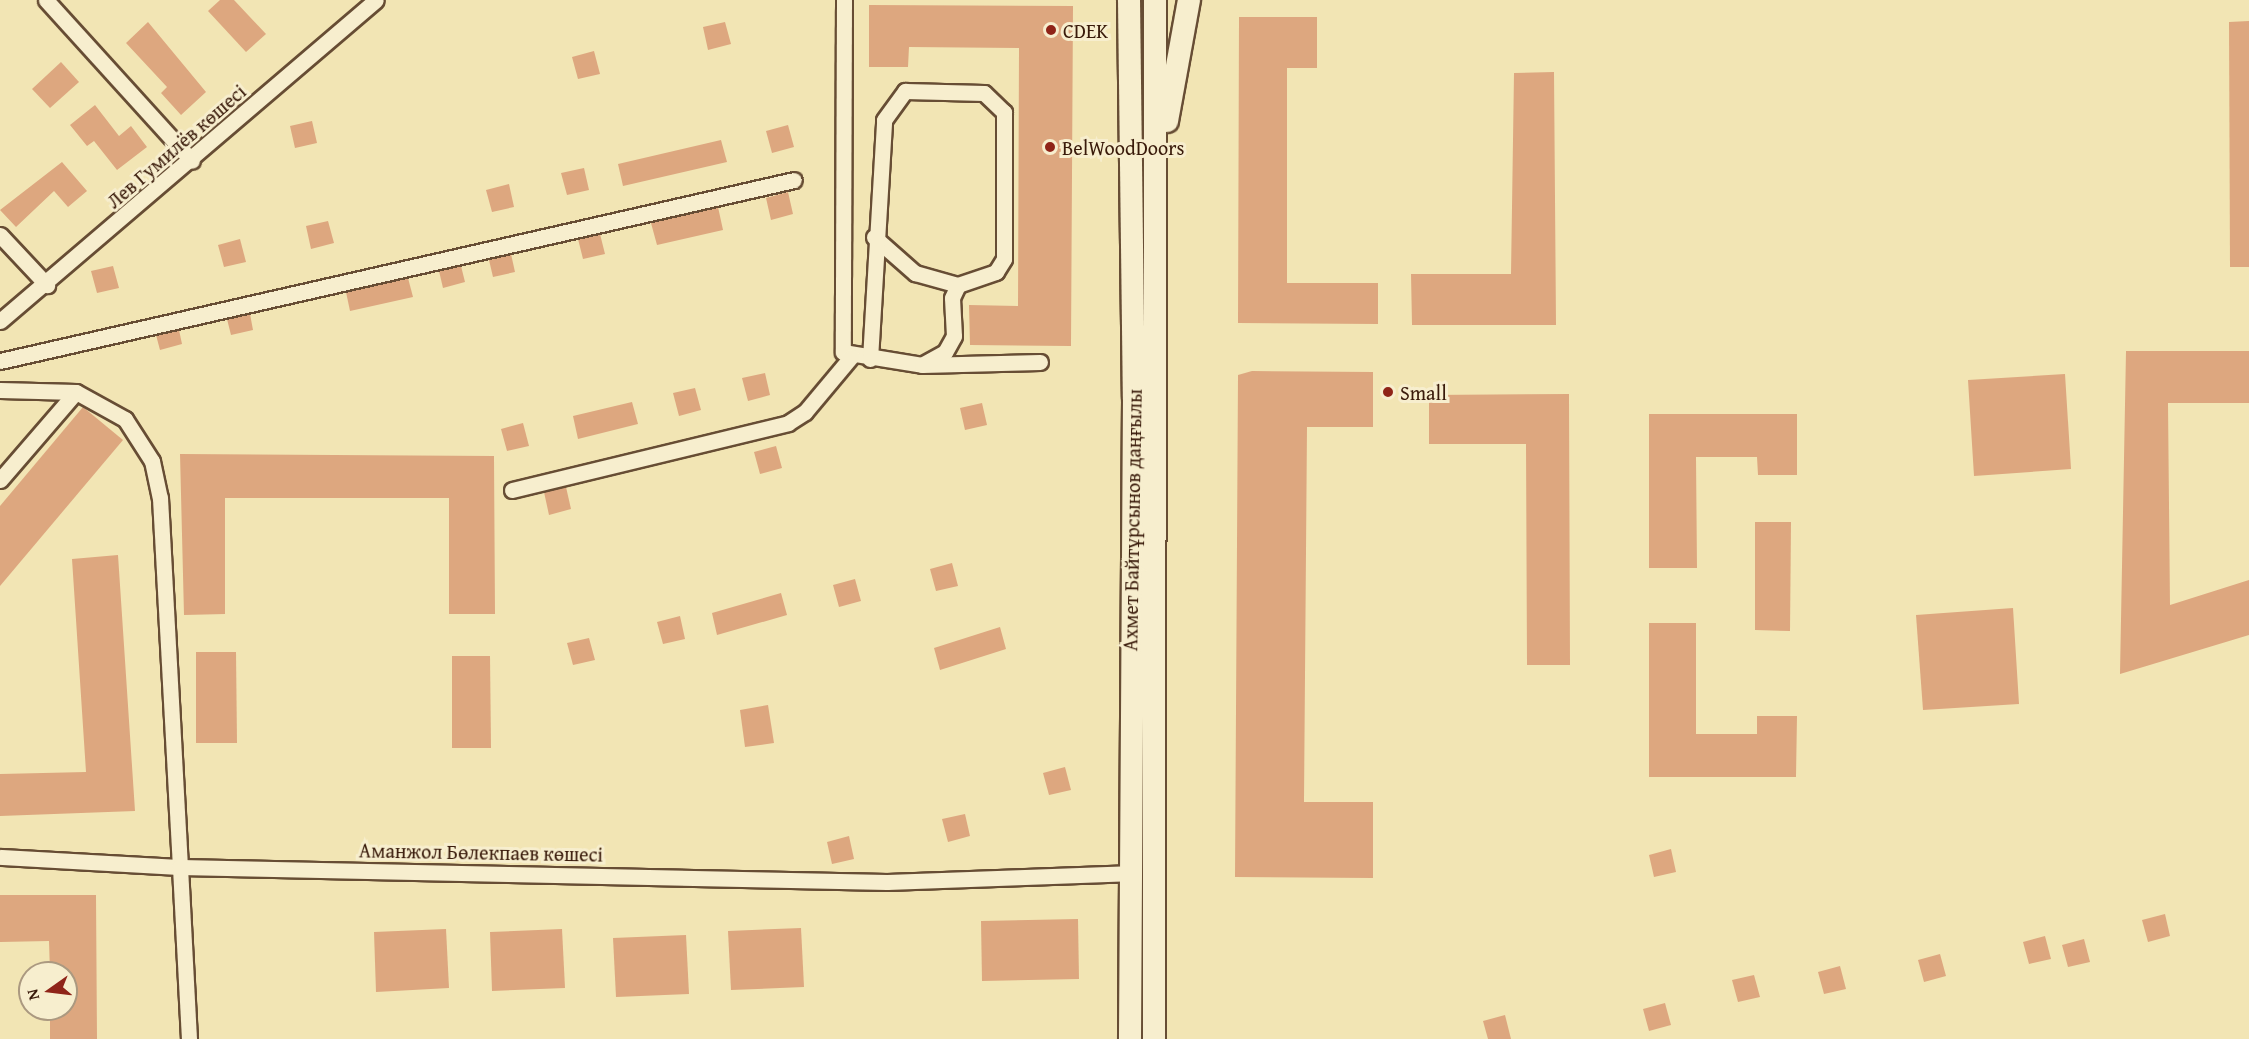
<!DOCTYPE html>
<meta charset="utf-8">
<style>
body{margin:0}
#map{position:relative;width:2249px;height:1039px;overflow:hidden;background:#f2e5b4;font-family:"Gentium Book Plus",serif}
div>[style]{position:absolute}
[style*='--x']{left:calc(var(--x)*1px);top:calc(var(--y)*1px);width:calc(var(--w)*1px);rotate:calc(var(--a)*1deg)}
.building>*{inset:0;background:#dda77f}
.roads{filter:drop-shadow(2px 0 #674d34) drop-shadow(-2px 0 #674d34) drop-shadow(0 2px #674d34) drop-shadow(0 -2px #674d34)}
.street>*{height:15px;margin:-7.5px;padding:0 7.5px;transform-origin:7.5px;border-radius:7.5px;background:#f7eece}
.secondary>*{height:22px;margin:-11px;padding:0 11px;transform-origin:11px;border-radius:11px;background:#f7eece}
.dots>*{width:16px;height:16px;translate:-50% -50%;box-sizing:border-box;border:3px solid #f7eece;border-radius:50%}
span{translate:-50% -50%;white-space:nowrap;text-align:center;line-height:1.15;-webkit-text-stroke:6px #f7eece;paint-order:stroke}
.poi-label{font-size:20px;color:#391a0a}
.left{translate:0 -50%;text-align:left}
.street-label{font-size:20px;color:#391a0a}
.north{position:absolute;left:18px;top:961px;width:60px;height:60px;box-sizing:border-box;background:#f7eece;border:2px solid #ab9980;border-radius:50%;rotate:256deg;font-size:16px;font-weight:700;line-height:24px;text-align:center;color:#391a0a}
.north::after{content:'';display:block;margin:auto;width:21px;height:27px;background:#8f2418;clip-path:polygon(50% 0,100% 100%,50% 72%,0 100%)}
</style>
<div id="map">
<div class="building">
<div style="clip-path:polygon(220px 0,234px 0,266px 34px,246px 52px,208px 11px)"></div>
<div style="clip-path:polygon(869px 5px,1073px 6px,1071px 346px,970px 345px,969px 305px,1018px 306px,1019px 48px,909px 47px,908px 67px,869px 67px)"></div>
<div style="clip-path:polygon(1239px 17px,1317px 17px,1317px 68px,1287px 68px,1287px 283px,1378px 283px,1378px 324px,1238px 323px)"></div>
<div style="clip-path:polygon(2249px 21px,2249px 267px,2230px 267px,2229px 22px)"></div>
<div style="clip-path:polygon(148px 22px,206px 92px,181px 115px,161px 93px,167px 87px,126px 43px)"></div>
<div style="clip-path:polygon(725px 22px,731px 44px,708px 50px,703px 27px)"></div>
<div style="clip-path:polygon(594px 51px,600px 74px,578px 79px,572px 57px)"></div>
<div style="clip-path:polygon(61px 62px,79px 82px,50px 108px,32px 89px)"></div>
<div style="clip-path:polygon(1554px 72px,1556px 325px,1412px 325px,1411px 274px,1511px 274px,1514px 73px)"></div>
<div style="clip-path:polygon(95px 105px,119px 136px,131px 126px,147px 147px,117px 170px,94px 141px,87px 146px,70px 125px)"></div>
<div style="clip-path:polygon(312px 121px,317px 143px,295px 148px,290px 126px)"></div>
<div style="clip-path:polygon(788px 125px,794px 147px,772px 153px,766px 131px)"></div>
<div style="clip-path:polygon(721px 140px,727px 162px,623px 186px,618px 164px)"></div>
<div style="clip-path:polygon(62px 162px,87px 191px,68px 207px,54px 191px,16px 227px,0 210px)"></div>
<div style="clip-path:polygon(584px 168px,589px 190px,567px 195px,561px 173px)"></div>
<div style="clip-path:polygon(509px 184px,514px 207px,492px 212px,486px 190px)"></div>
<div style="clip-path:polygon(788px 192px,793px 214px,771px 220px,766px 198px)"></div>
<div style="clip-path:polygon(718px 207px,723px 230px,657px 245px,651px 223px)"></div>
<div style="clip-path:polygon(328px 221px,334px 243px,311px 249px,306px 226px)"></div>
<div style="clip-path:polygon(600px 234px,605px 254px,583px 259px,578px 239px)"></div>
<div style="clip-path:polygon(240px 239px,246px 262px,224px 267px,218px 245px)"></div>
<div style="clip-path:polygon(511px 254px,515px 272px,493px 277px,489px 260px)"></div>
<div style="clip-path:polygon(113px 266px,119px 288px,97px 293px,91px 271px)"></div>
<div style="clip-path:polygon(461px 266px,465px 282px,443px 288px,439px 271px)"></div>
<div style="clip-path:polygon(408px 278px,413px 297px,350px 311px,346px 292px)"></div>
<div style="clip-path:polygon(250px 314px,253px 330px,231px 335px,227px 319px)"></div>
<div style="clip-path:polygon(179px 330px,182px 344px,160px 350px,156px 335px)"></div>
<div style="clip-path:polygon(2126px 351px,2249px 351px,2249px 403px,2168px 403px,2170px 605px,2249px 580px,2249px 635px,2120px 674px)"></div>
<div style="clip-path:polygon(1252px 371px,1373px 372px,1373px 427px,1307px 427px,1304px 802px,1373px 802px,1373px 878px,1235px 877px,1238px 375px)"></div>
<div style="clip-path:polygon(765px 373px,770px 395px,748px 401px,742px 378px)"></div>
<div style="clip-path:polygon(2065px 374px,2071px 469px,1974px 476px,1968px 380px)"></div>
<div style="clip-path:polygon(695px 388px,701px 410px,679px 416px,673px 393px)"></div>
<div style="clip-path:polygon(1569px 394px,1570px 665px,1527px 665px,1526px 444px,1429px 444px,1429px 395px)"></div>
<div style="clip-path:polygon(632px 402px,638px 424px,578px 439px,573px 416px)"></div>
<div style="clip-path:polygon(982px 403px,987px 425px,965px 430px,960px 408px)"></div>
<div style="clip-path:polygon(83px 407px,123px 440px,0 586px,0 506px)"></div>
<div style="clip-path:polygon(1649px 414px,1797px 414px,1797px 475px,1758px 475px,1757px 457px,1696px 457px,1697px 568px,1649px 568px)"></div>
<div style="clip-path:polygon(523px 423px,529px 446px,507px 451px,501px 429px)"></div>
<div style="clip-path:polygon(776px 446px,782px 468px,760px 474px,754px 452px)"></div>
<div style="clip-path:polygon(180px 454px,494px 456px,495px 614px,449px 614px,449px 498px,225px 498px,225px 614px,184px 615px)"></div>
<div style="clip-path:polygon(566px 487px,571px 509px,549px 515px,544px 492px)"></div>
<div style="clip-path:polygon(1755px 522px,1791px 522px,1790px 631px,1755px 630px)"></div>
<div style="clip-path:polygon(118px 555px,135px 811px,0 816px,0 774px,86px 772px,72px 559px)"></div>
<div style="clip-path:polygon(952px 563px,958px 586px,936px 591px,930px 569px)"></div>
<div style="clip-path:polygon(855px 579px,861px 601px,839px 607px,833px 585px)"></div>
<div style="clip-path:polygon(781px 593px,787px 615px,717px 635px,712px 613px)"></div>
<div style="clip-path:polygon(2013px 608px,2019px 704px,1923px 710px,1916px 615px)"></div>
<div style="clip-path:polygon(680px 616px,685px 639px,663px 644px,657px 622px)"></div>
<div style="clip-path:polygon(1649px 623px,1696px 623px,1696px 734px,1757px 734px,1757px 716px,1797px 716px,1796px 777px,1649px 777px)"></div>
<div style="clip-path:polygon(1000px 627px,1006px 649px,940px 670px,934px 648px)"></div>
<div style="clip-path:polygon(589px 638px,595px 660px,573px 665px,567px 643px)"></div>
<div style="clip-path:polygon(196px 652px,236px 652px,237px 743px,196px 743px)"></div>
<div style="clip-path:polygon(452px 656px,490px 656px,491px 748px,452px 748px)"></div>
<div style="clip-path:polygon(768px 705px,774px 743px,745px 747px,740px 710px)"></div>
<div style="clip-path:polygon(1065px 767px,1071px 790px,1049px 795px,1043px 773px)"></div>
<div style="clip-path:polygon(965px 814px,970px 836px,948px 842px,942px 819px)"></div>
<div style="clip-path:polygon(849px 836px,854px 859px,832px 864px,827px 842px)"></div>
<div style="clip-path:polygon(1671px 849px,1676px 872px,1654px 877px,1649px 855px)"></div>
<div style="clip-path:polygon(0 895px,96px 895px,97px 1039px,50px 1039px,50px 1009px,66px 1009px,66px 973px,50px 973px,49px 941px,0 942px)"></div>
<div style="clip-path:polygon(2165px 914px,2170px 936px,2148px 942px,2142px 920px)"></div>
<div style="clip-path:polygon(1078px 919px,1079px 979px,982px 981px,981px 921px)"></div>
<div style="clip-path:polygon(801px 928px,804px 987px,731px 990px,728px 931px)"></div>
<div style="clip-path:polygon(446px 929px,449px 988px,376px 992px,374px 932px)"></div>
<div style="clip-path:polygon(562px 929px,565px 988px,492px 991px,490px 932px)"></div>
<div style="clip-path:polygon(686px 935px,689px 994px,616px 997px,613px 938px)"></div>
<div style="clip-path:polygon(2045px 936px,2051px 959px,2029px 964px,2023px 942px)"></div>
<div style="clip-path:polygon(2084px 939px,2090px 962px,2068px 967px,2062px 945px)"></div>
<div style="clip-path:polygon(1940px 954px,1946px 976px,1924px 982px,1918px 960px)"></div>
<div style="clip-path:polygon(1840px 966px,1846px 989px,1824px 994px,1818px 972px)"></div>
<div style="clip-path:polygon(1754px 975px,1760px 997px,1738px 1002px,1732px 980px)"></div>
<div style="clip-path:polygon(1665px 1003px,1671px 1025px,1649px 1031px,1643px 1009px)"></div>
<div style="clip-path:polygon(1505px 1015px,1511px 1039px,1488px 1039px,1483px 1021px)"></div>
</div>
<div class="roads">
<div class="street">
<div style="--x:46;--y:0;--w:217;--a:47.8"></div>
<div style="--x:844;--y:0;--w:352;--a:90.2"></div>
<div style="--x:843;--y:352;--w:80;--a:9.3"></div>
<div style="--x:922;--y:365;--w:118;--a:-1.5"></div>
<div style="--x:0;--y:235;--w:69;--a:46.8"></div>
<div style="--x:874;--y:237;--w:55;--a:41.3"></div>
<div style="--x:915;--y:273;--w:45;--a:15.6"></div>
<div style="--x:0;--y:321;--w:494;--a:-40.5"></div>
<div style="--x:870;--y:359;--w:239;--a:-86.6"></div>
<div style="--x:884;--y:120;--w:36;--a:-54"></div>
<div style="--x:905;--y:91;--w:79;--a:1.5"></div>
<div style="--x:984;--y:93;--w:28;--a:44"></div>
<div style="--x:1004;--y:112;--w:147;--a:90"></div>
<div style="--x:1004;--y:259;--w:15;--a:122"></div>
<div style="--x:996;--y:272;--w:40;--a:161.1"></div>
<div style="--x:958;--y:285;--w:14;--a:115"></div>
<div style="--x:952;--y:298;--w:38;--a:87"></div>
<div style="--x:954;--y:336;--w:18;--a:119"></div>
<div style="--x:945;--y:352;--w:26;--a:151"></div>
<div style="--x:0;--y:361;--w:814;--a:-12.84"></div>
<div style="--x:0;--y:390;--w:76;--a:1.5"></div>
<div style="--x:76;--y:392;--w:56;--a:28.9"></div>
<div style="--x:125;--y:419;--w:50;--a:57.3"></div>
<div style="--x:152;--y:461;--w:38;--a:78"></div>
<div style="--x:160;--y:498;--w:370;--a:86.9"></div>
<div style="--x:180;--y:867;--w:180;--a:-176.8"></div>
<div style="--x:0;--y:480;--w:116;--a:-49.2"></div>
<div style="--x:512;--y:490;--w:284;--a:-13.6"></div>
<div style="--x:788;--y:423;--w:20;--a:-33"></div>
<div style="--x:805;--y:412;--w:72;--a:-50.1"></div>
<div style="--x:189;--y:1039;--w:172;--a:-93"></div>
<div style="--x:180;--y:867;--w:707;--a:1.22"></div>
<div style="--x:887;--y:882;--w:241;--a:-2.1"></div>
</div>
<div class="secondary">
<div style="--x:1129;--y:0;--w:399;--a:89.3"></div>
<div style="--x:1134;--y:399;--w:640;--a:90.36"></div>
<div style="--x:1167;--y:121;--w:123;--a:-79.7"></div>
<div style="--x:1154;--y:1039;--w:1039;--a:-89.94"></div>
</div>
</div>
<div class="dots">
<div style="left:1051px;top:30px;background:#8f2418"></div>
<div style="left:1050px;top:147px;background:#8f2418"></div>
<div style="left:1388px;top:392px;background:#8f2418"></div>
</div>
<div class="poi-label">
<span class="left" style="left:1063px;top:30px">CDEK</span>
<span class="left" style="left:1062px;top:147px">BelWoodDoors</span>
<span class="left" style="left:1400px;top:392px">Small</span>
</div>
<div class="street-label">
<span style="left:176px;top:146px;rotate:-41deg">Лев Гумилёв көшесі</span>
<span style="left:1132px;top:520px;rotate:-89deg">Ахмет Байтұрсынов даңғылы</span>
<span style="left:481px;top:852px;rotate:1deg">Аманжол Бөлекпаев көшесі</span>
</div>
<div class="north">N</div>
</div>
